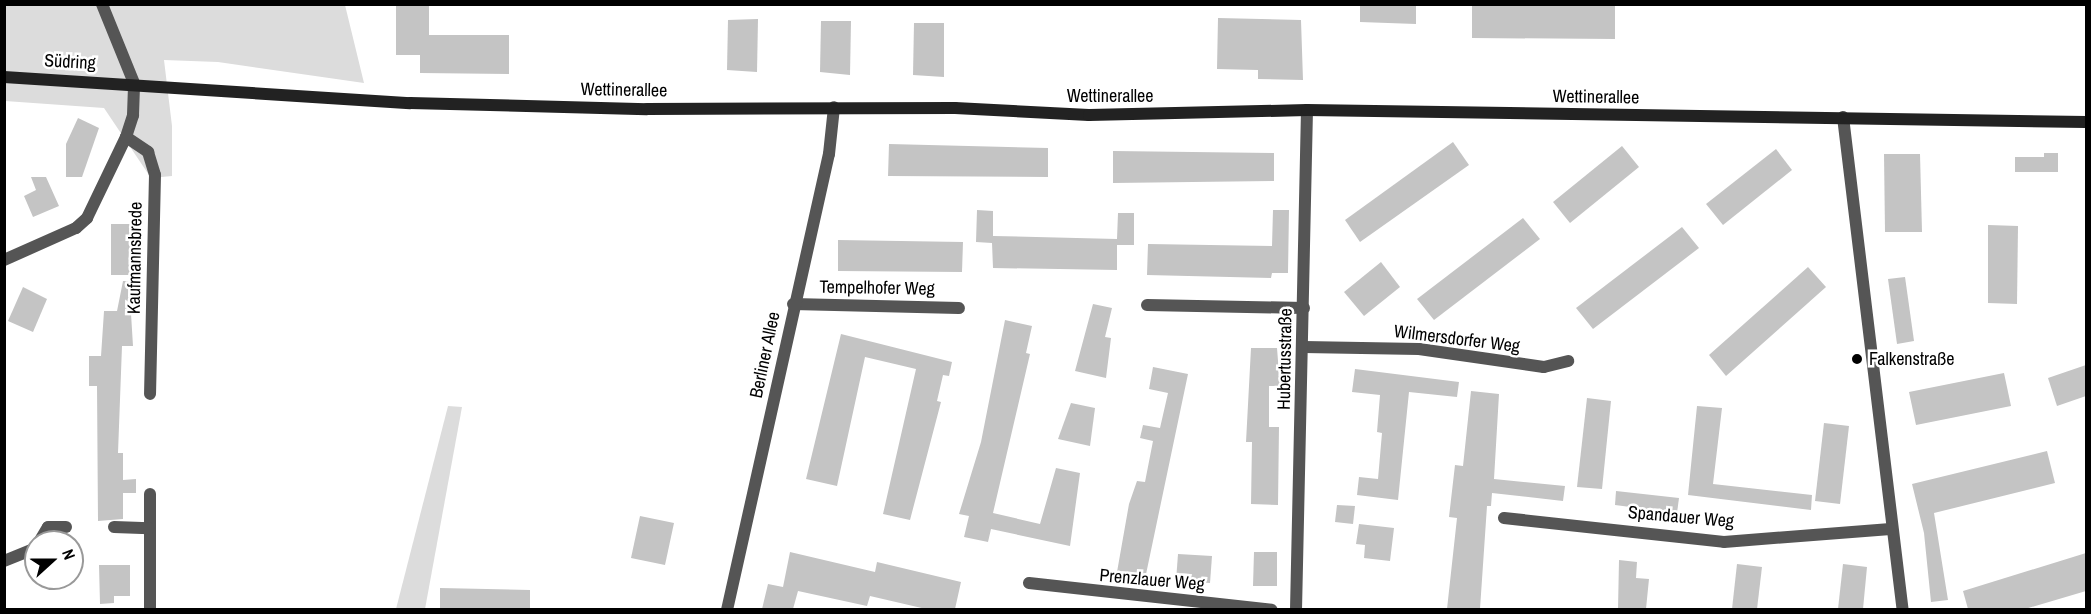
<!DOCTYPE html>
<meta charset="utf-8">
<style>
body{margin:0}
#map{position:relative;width:2091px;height:614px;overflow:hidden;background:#fff;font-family:"Archivo Narrow",sans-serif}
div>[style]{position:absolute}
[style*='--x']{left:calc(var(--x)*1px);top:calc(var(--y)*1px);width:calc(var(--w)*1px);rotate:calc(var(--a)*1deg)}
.green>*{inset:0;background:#dcdcdc}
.building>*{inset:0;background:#c4c4c4}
.street>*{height:12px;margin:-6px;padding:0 6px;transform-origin:6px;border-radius:6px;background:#555}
.secondary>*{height:12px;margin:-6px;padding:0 6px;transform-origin:6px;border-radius:6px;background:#222}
.dots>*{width:16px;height:16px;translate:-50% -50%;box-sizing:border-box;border:3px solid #fff;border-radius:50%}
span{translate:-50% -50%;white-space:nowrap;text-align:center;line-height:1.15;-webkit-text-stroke:5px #fff;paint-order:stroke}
.street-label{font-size:18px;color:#000}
.poi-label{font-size:18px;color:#000}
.left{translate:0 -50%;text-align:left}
.frame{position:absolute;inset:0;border:6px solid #000;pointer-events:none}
.north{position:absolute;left:24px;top:530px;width:60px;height:60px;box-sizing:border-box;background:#fff;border:2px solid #999;border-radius:50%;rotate:69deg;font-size:16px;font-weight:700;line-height:24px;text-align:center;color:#000}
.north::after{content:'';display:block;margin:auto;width:21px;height:27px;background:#000;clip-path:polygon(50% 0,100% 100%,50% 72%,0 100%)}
</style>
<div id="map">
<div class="green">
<div style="clip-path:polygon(4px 5px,345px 5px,364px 83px,218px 62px,164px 60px,172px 126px,172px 176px,151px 178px,104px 108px,5px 101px)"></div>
<div style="clip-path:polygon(448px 406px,462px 407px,425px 609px,396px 609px)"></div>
</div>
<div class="building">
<div style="clip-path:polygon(396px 4px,429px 4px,429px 35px,509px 35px,509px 74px,420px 73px,420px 55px,396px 55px)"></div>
<div style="clip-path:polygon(1360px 4px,1416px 4px,1416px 24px,1360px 22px)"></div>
<div style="clip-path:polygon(1472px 5px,1615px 5px,1615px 39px,1472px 38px)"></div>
<div style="clip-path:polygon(1218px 18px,1301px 20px,1303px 80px,1258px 79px,1258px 70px,1217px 69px)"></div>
<div style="clip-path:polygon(758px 19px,757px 72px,727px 70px,728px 20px)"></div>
<div style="clip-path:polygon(821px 21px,851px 21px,850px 75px,820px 72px)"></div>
<div style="clip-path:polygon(914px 23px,944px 23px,944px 77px,913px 75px)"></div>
<div style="clip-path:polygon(78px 118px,99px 128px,82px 177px,66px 177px,66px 144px)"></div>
<div style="clip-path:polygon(1453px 142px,1469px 165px,1360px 242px,1345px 220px)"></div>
<div style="clip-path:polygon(889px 144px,1048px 148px,1048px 177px,888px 176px)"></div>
<div style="clip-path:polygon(1622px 146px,1639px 167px,1570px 223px,1553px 202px)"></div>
<div style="clip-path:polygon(1776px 149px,1792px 170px,1723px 225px,1706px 204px)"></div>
<div style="clip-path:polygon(1113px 151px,1274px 153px,1274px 181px,1113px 183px)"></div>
<div style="clip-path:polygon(2044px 153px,2058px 153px,2058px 172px,2015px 172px,2015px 157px,2044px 157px)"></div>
<div style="clip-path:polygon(1884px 154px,1920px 154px,1922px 232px,1885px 232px)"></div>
<div style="clip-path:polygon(31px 177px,46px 177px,59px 206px,33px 217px,24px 196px,36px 190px)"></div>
<div style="clip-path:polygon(977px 210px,993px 211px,993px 236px,1117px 239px,1118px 213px,1134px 213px,1134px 245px,1117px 245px,1117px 270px,993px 268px,992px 243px,976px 242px)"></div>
<div style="clip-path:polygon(1273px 210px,1289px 210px,1288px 273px,1272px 273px,1271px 278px,1147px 275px,1148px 244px,1272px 246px)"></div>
<div style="clip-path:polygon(1523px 218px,1540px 239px,1434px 320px,1417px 299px)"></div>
<div style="clip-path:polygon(111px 224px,138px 224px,138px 275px,111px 275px)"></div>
<div style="clip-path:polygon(1988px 225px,2018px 226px,2017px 304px,1988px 303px)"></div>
<div style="clip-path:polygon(1682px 227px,1699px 248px,1593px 329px,1576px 308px)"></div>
<div style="clip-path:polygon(838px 240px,963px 242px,962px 272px,838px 271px)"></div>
<div style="clip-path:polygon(1381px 262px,1400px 287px,1364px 316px,1344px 292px)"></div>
<div style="clip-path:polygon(1808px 267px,1826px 287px,1726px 376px,1709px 355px)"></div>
<div style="clip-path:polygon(1905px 277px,1914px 341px,1897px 344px,1888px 279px)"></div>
<div style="clip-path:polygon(123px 281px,129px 281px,133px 346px,122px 346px,118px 453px,123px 453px,123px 480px,136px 479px,136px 493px,123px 493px,123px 519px,98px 521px,97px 386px,89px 386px,89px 356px,101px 356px,104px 311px,117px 311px)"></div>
<div style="clip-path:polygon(23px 287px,47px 299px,33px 332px,8px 321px)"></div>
<div style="clip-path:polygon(1093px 304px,1112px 308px,1105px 337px,1111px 338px,1106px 378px,1075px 371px)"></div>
<div style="clip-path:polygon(1005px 320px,1032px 326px,1026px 353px,1030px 354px,993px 513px,1040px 524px,1056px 468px,1080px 473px,1070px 546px,991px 529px,988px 542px,964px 537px,969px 516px,959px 514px,981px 442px)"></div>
<div style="clip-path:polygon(841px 334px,952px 362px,949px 376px,943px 375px,937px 401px,941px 402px,910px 520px,883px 514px,916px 369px,865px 357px,837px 486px,806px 479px)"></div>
<div style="clip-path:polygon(1251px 348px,1277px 348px,1280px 386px,1269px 386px,1269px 427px,1279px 427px,1278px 505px,1251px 504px,1252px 442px,1246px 442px)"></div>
<div style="clip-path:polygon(2086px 365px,2086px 396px,2057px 406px,2048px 378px)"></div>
<div style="clip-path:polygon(1153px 367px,1188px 374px,1145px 579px,1117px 572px,1129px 504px,1137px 481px,1145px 482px,1153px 441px,1140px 438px,1143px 425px,1160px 428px,1168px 393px,1149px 389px)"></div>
<div style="clip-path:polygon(1355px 369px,1459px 382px,1457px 397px,1409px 392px,1398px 500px,1357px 495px,1359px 477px,1378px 479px,1382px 433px,1377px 432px,1380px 395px,1352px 392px)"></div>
<div style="clip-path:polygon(2004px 373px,2011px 406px,1916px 425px,1909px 392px)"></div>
<div style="clip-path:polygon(1471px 391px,1499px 394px,1494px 479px,1565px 486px,1563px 501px,1492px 493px,1491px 506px,1487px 506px,1480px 609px,1447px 609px,1457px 518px,1449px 517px,1455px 465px,1463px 466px)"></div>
<div style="clip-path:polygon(1587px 398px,1611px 401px,1602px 489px,1577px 487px)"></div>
<div style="clip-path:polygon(1071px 403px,1095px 408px,1090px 446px,1058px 439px)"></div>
<div style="clip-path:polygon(1697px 406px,1722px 408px,1713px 484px,1812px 495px,1811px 510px,1688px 495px)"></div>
<div style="clip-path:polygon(1824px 423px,1849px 426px,1840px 504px,1815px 501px)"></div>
<div style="clip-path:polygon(2047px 451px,2055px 483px,1934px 513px,1948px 600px,1931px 602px,1924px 533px,1912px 484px)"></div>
<div style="clip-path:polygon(1616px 491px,1679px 498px,1677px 513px,1615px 505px)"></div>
<div style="clip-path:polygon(1337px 505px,1355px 506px,1353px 524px,1335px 522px)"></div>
<div style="clip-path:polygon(640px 516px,674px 523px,665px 565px,631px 558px)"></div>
<div style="clip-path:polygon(1359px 524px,1394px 528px,1390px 561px,1364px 558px,1365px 545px,1356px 544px)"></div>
<div style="clip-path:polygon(790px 552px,875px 572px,877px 562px,961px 582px,955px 609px,926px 609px,870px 596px,867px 606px,798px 591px,793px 609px,762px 609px,768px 584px,783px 587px)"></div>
<div style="clip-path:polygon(1254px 552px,1277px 552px,1277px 586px,1253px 586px)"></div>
<div style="clip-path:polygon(2086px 553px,2086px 591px,2025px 609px,1968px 609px,1963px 591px)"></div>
<div style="clip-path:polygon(1178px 554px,1212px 556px,1210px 583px,1176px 581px)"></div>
<div style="clip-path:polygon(1619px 560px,1637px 562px,1636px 578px,1649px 579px,1646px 609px,1618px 609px)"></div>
<div style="clip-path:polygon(1737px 564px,1762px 567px,1757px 609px,1732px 609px)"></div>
<div style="clip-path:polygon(1843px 564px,1867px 567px,1863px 609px,1838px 609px)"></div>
<div style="clip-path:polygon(99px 565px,130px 565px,130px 596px,114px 596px,114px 603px,100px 604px)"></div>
<div style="clip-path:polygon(440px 588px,530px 590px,530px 609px,440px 609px)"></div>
</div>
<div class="street">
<div style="--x:1843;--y:117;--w:497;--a:83.1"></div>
<div style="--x:126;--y:137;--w:27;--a:34"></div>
<div style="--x:148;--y:152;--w:24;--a:73"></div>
<div style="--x:155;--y:175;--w:219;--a:91.3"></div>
<div style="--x:4;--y:260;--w:79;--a:-24"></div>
<div style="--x:76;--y:228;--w:15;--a:-42"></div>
<div style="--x:87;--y:218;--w:90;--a:-64.3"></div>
<div style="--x:126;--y:137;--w:23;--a:-72"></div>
<div style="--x:133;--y:115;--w:32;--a:-88"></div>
<div style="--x:134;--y:83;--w:85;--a:-112.1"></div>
<div style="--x:793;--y:304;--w:166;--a:1.4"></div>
<div style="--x:1147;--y:305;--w:157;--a:1.1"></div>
<div style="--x:1304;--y:347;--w:115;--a:1"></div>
<div style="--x:1419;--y:349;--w:126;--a:8.2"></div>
<div style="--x:1544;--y:367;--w:25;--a:-14"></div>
<div style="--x:150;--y:494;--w:116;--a:90"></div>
<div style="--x:1504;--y:518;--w:221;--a:6.2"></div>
<div style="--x:1724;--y:542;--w:167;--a:-4.5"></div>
<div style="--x:114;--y:527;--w:35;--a:2"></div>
<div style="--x:39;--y:542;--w:17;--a:-59"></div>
<div style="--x:48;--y:527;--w:18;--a:0"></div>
<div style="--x:4;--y:561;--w:35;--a:-22"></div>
<div style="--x:1029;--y:583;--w:244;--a:6.3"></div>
<div style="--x:727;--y:610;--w:467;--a:-77.4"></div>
<div style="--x:829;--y:154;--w:47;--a:-83.9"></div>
<div style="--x:1296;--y:610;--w:500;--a:-88.74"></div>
</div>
<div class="secondary">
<div style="--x:4;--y:77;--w:407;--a:3.7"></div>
<div style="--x:410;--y:103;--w:237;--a:1.5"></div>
<div style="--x:647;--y:109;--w:308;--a:-0.2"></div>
<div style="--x:955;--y:108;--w:134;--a:3"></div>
<div style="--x:1089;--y:115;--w:218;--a:-1.3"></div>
<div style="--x:1307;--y:110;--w:779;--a:0.88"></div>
</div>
<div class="dots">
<div style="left:1857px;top:359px;background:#000"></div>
</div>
<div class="street-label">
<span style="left:70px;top:62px;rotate:3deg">Südring</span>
<span style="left:624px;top:90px;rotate:1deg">Wettinerallee</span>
<span style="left:1110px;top:96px">Wettinerallee</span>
<span style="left:1596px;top:97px;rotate:1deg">Wettinerallee</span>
<span style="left:135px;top:258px;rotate:-89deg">Kaufmannsbrede</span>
<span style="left:877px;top:288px;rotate:1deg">Tempelhofer Weg</span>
<span style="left:1457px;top:339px;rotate:7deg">Wilmersdorfer Weg</span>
<span style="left:765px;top:355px;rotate:-78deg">Berliner Allee</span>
<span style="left:1285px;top:359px;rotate:-89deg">Hubertusstraße</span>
<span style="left:1681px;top:517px;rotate:5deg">Spandauer Weg</span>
<span style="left:1152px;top:580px;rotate:5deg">Prenzlauer Weg</span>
</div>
<div class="poi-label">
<span class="left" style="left:1869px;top:359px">Falkenstraße</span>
</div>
<div class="frame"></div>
<div class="north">N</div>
</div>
